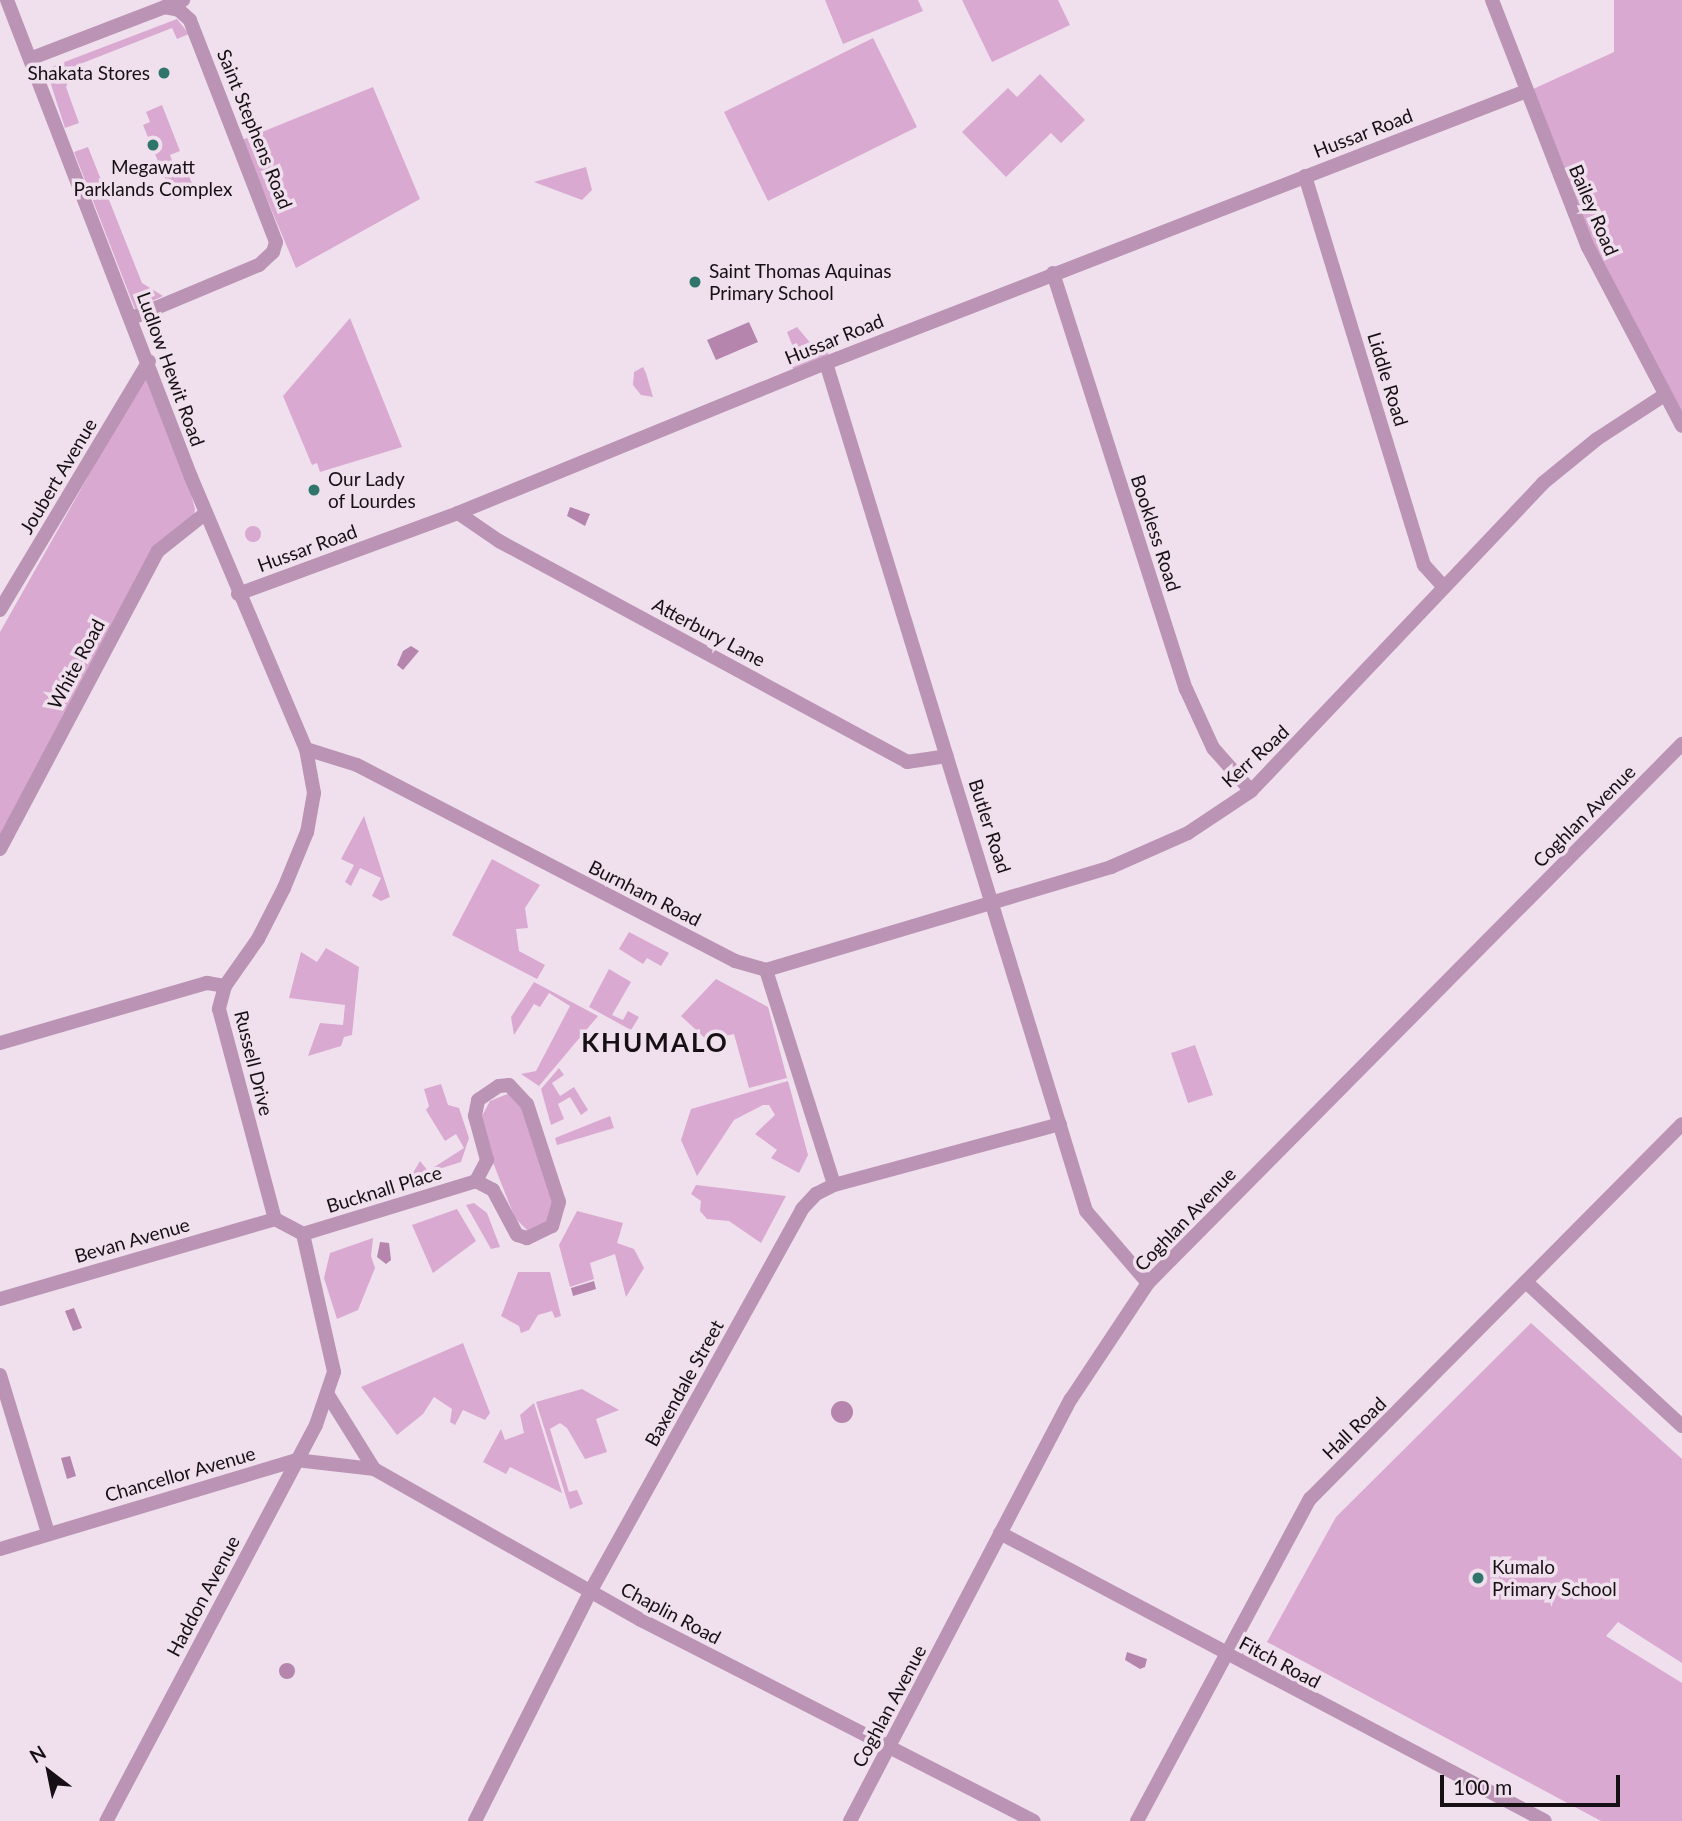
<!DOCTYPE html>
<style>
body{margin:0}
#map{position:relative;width:1682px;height:1821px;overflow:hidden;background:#f0e0ed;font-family:Lato,sans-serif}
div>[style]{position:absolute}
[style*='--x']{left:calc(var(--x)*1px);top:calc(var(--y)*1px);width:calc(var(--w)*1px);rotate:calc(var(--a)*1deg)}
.green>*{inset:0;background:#d9a9d1}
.round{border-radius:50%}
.water>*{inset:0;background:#b685ae}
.street>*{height:14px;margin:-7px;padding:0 7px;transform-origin:7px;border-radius:7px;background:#bb94b5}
.dots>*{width:19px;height:19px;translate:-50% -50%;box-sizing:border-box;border:4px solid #f0e0ed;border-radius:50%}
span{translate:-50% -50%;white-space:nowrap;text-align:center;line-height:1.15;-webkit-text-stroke:7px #f0e0ed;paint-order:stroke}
.poi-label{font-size:19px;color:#161015}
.right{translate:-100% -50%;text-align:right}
.left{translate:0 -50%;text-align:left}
.street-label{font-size:19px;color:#161015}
.district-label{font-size:26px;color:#161015;font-weight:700;letter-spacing:2px}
.north{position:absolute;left:14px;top:1737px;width:70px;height:70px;-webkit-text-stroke:5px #f0e0ed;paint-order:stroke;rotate:328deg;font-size:19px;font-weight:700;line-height:28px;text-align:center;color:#161015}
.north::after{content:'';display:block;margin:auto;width:24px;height:32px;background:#161015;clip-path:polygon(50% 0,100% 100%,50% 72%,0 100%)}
.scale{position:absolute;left:1440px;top:1775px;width:180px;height:32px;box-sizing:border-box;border:4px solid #161015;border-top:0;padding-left:9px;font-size:21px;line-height:24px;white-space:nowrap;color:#161015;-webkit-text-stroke:5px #f0e0ed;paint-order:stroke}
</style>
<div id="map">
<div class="green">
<div style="clip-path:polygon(825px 0,918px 0,923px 11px,843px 44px)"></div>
<div style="clip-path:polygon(962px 0,1058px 0,1070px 25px,992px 62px)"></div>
<div style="clip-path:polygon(1614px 0,1682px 0,1682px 412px,1598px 258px,1531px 90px,1614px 52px)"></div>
<div style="clip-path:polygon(177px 19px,189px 34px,177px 39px,172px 28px,75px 66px,66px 87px,79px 123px,65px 128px,46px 69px)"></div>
<div style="clip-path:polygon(873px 38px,917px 127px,768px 201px,724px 112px)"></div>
<div style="clip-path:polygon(1040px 74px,1085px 120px,1061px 143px,1051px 133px,1006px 177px,962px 132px,1008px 88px,1017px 97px)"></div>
<div style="clip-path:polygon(373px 87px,420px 199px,296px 268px,242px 140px)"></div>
<div style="clip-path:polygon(162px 105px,180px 151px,170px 155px,177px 174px,187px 171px,195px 191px,174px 200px,143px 125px,150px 122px,146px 112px)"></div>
<div style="clip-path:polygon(88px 147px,142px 283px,163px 296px,135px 309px,74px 152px)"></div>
<div style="clip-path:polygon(586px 167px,592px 190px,582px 200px,534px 182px)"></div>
<div style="clip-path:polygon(350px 318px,402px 447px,320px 472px,317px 463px,312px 465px,283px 396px)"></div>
<div style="clip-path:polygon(797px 327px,817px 351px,825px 348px,831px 359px,795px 373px,789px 360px,797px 357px,787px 332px)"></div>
<div style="clip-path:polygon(643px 367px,646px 373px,653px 397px,641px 395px,633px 385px,634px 372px)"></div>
<div style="clip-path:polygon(149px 369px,187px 479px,195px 509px,193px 519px,156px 548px,0 842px,0 632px)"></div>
<div class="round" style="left:245px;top:526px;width:16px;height:16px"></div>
<div style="clip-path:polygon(364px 816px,390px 897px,381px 901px,372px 896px,381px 878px,360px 868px,351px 886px,345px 882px,354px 865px,341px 859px)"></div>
<div style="clip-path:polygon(492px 859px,540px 885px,525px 908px,528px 928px,516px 929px,519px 951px,545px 965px,537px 979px,452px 935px)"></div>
<div style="clip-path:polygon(629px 932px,669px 953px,661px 966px,647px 958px,643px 964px,619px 949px)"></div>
<div style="clip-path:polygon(326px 948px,359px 967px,352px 1035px,344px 1037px,341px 1046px,308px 1056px,320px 1023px,343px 1025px,345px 1005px,289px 998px,301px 952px,317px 962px)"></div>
<div style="clip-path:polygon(609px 969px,631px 982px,612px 1015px,623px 1020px,628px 1011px,639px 1017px,631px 1030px,589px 1007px)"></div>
<div style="clip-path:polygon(716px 979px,768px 1007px,787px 1078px,749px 1088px,734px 1034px,707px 1040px,681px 1016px)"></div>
<div style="clip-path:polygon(534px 982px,598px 1016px,539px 1086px,521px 1074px,536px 1071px,570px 1006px,549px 993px,540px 1007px,534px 1004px,514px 1035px,511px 1017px)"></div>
<div style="clip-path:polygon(1195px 1045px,1213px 1095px,1188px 1103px,1171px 1053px)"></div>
<div style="clip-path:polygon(559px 1068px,564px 1075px,552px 1083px,560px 1096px,574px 1087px,588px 1110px,581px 1115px,570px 1097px,558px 1104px,564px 1119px,551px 1125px,541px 1089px)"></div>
<div style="clip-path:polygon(788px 1081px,808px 1155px,799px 1173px,771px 1158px,777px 1150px,755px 1134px,775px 1115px,769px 1105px,763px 1105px,734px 1120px,697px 1176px,681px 1140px,691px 1109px)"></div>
<div style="clip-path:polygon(441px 1084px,448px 1105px,459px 1108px,469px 1138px,461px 1162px,410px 1178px,420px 1161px,428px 1171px,464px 1148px,456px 1134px,445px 1141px,426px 1110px,429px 1106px,424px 1089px)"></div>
<div style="clip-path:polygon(510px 1093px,526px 1110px,555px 1203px,550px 1221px,528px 1231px,515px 1218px,492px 1160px,482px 1116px,490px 1101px)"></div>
<div style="clip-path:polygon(610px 1116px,614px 1128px,557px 1145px,555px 1138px)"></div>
<div style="clip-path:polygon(696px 1185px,786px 1196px,761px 1243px,729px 1221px,707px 1219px,700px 1211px,701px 1201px,691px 1194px)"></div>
<div style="clip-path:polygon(474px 1203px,487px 1213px,500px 1247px,491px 1249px,466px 1205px)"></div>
<div style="clip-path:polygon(457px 1209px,476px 1241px,433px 1273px,412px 1225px)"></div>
<div style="clip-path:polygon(577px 1211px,623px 1223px,617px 1243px,634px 1249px,644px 1268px,626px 1297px,615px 1254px,590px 1263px,594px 1279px,570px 1287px,559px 1245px)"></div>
<div style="clip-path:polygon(373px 1238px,371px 1256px,375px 1268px,358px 1310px,337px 1319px,324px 1278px,330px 1253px)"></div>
<div style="clip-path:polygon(518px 1272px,550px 1272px,561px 1316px,555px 1318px,552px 1311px,538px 1315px,529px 1330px,521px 1333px,519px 1326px,501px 1316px)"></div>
<div style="clip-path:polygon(1531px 1323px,1682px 1459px,1682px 1663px,1618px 1622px,1606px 1636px,1682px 1683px,1682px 1821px,1601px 1821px,1267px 1642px,1336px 1517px)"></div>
<div style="clip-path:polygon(463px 1343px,490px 1413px,485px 1420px,463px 1410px,455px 1425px,450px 1422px,452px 1409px,434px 1397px,423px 1414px,397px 1435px,361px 1387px)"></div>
<div style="clip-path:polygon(582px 1389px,619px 1410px,596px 1419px,607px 1452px,585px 1459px,567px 1428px,560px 1423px,550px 1429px,569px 1492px,577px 1490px,583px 1504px,570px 1509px,536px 1402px)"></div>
<div style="clip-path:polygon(534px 1403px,562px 1493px,510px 1467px,506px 1474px,483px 1462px,501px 1429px,505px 1440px,524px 1433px,520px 1415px)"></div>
</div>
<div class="water">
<div style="clip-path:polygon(749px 322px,758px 342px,716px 360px,707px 340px)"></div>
<div style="clip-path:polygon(570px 507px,590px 514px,585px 526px,567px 516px)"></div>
<div style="clip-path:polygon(411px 646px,419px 651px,403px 670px,397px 665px,403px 651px)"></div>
<div style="clip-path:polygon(380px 1242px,389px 1243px,391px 1260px,386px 1264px,377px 1257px)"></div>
<div style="clip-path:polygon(594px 1281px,596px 1289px,573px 1296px,571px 1288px)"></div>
<div style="clip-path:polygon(74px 1308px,82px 1328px,73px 1331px,65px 1311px)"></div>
<div class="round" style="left:831px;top:1401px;width:22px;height:22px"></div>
<div style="clip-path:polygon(70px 1456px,76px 1476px,67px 1479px,61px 1458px)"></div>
<div style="clip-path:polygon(1127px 1652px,1147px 1659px,1145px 1667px,1140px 1669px,1125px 1660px)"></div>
<div class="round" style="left:279px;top:1663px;width:16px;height:16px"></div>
</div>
<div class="street">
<div style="--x:7;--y:0;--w:511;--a:68.91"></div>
<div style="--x:191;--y:477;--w:295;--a:67.1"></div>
<div style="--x:306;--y:749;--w:45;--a:79.7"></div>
<div style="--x:314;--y:793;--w:40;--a:100"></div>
<div style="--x:307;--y:832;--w:61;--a:112.3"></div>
<div style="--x:284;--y:888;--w:57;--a:117"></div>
<div style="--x:258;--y:939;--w:57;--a:125.1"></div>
<div style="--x:225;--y:986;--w:24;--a:105"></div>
<div style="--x:219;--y:1009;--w:217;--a:75.1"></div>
<div style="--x:275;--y:1219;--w:32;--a:28"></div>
<div style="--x:303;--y:1234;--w:141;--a:77.3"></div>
<div style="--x:334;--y:1372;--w:56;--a:108.8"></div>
<div style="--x:316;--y:1425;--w:448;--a:117.9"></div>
<div style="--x:1492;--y:0;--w:265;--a:68.8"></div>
<div style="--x:1588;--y:247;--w:202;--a:62.3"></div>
<div style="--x:32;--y:58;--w:162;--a:-21"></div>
<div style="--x:1305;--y:176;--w:407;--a:73"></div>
<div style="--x:1424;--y:565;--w:30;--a:48"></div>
<div style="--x:1053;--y:273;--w:437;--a:72.3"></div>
<div style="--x:1186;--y:689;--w:65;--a:65.4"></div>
<div style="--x:1213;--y:748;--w:57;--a:48.5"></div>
<div style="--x:132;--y:318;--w:138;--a:-22.7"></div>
<div style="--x:259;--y:265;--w:19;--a:-43"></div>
<div style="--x:273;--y:252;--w:10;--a:-73"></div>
<div style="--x:276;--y:242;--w:238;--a:-111.2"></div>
<div style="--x:190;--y:20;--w:15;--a:-138"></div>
<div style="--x:179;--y:10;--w:15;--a:-169"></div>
<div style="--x:826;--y:363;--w:887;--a:72.95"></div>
<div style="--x:1086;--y:1211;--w:95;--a:49.3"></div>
<div style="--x:458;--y:513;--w:50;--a:34.3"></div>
<div style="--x:499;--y:541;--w:464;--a:28.4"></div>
<div style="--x:907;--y:762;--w:40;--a:-8.5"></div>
<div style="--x:238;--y:594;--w:234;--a:-20.2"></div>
<div style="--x:458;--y:513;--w:397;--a:-22.2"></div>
<div style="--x:826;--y:363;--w:749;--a:-21.22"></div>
<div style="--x:0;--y:610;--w:290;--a:-59.1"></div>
<div style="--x:306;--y:749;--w:53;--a:17.4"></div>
<div style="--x:357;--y:765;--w:426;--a:27.4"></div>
<div style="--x:735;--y:961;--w:32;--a:16"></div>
<div style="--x:766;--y:970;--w:225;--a:72.4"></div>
<div style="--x:0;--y:849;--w:337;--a:-62.1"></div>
<div style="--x:158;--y:551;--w:61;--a:-38.4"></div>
<div style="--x:766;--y:970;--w:360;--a:-16.6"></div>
<div style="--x:1111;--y:867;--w:84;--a:-23.8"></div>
<div style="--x:1188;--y:833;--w:76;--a:-33.7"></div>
<div style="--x:1251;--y:791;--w:424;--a:-46.5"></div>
<div style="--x:1543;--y:483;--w:70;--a:-39.2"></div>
<div style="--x:1597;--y:439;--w:79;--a:-33.1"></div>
<div style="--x:0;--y:1043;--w:216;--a:-16.2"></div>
<div style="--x:207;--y:983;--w:18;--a:9"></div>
<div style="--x:509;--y:1085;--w:26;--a:47"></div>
<div style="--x:527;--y:1104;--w:103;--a:71.9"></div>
<div style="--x:559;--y:1202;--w:25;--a:106"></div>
<div style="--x:552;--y:1226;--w:28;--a:154"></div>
<div style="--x:527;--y:1238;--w:10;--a:-163"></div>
<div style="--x:517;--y:1235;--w:51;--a:-118.1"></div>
<div style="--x:493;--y:1190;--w:19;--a:-152"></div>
<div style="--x:476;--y:1181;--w:24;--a:-62"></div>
<div style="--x:487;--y:1160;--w:46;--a:-105.3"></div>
<div style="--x:475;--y:1116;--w:16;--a:-79"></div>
<div style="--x:478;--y:1100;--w:25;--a:-34"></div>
<div style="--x:499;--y:1086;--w:10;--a:-6"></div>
<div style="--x:303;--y:1234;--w:181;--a:-17"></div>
<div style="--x:1527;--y:1283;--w:211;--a:42.7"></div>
<div style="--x:0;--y:1299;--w:286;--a:-16.2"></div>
<div style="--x:0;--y:1375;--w:165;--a:73.1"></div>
<div style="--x:328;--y:1395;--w:87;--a:58.1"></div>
<div style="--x:374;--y:1469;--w:307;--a:29.5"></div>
<div style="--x:641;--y:1620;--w:441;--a:27.1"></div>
<div style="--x:1000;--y:1533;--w:616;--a:27.85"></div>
<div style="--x:0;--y:1549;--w:309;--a:-16.7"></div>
<div style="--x:296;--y:1460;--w:79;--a:6.6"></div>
<div style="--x:475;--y:1821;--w:256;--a:-63.3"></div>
<div style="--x:590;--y:1592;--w:438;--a:-61"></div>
<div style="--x:802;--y:1209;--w:21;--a:-47"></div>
<div style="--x:816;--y:1194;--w:20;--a:-27"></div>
<div style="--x:834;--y:1185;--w:234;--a:-15.1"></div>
<div style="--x:850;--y:1821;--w:476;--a:-62.4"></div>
<div style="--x:1071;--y:1399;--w:139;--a:-56.4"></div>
<div style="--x:1148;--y:1283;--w:759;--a:-45.27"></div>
<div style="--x:1137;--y:1821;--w:366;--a:-61.8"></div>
<div style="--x:1310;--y:1499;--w:528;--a:-45.23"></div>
</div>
<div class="dots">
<div style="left:164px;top:73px;background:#2f756b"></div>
<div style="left:153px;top:145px;background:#2f756b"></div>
<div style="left:695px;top:282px;background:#2f756b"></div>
<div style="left:314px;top:490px;background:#2f756b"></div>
<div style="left:1478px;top:1578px;background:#2f756b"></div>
</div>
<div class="poi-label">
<span class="right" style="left:150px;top:73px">Shakata Stores</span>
<span style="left:153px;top:178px">Megawatt<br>Parklands Complex</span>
<span class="left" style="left:709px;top:282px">Saint Thomas Aquinas<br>Primary School</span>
<span class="left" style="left:328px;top:490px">Our Lady<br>of Lourdes</span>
<span class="left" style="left:1492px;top:1578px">Kumalo<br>Primary School</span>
</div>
<div class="street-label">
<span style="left:255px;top:129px;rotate:68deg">Saint Stephens Road</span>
<span style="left:1363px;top:133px;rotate:-21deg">Hussar Road</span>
<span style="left:1594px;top:210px;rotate:67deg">Bailey Road</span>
<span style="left:834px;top:339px;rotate:-22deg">Hussar Road</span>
<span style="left:171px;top:369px;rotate:70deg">Ludlow Hewit Road</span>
<span style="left:1388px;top:379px;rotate:73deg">Liddle Road</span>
<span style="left:58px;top:476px;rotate:-59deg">Joubert Avenue</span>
<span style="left:1156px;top:533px;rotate:72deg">Bookless Road</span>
<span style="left:307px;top:548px;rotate:-20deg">Hussar Road</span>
<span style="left:709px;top:632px;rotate:28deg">Atterbury Lane</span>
<span style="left:76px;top:664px;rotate:-62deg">White Road</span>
<span style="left:1255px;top:756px;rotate:-42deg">Kerr Road</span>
<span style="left:1584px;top:816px;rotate:-45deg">Coghlan Avenue</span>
<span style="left:990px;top:826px;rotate:72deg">Butler Road</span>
<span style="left:645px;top:893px;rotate:27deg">Burnham Road</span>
<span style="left:254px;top:1063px;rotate:76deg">Russell Drive</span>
<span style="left:384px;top:1189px;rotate:-17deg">Bucknall Place</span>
<span style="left:1185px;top:1219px;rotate:-46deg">Coghlan Avenue</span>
<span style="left:132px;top:1240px;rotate:-16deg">Bevan Avenue</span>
<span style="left:684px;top:1383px;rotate:-61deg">Baxendale Street</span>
<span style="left:1354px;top:1428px;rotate:-44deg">Hall Road</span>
<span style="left:180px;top:1474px;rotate:-16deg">Chancellor Avenue</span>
<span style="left:203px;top:1596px;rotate:-62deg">Haddon Avenue</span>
<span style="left:671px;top:1613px;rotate:28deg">Chaplin Road</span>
<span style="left:1280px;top:1662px;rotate:28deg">Fitch Road</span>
<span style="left:889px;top:1706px;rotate:-62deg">Coghlan Avenue</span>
</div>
<div class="district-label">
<span style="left:655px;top:1043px">KHUMALO</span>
</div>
<div class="north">N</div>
<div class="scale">100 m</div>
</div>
